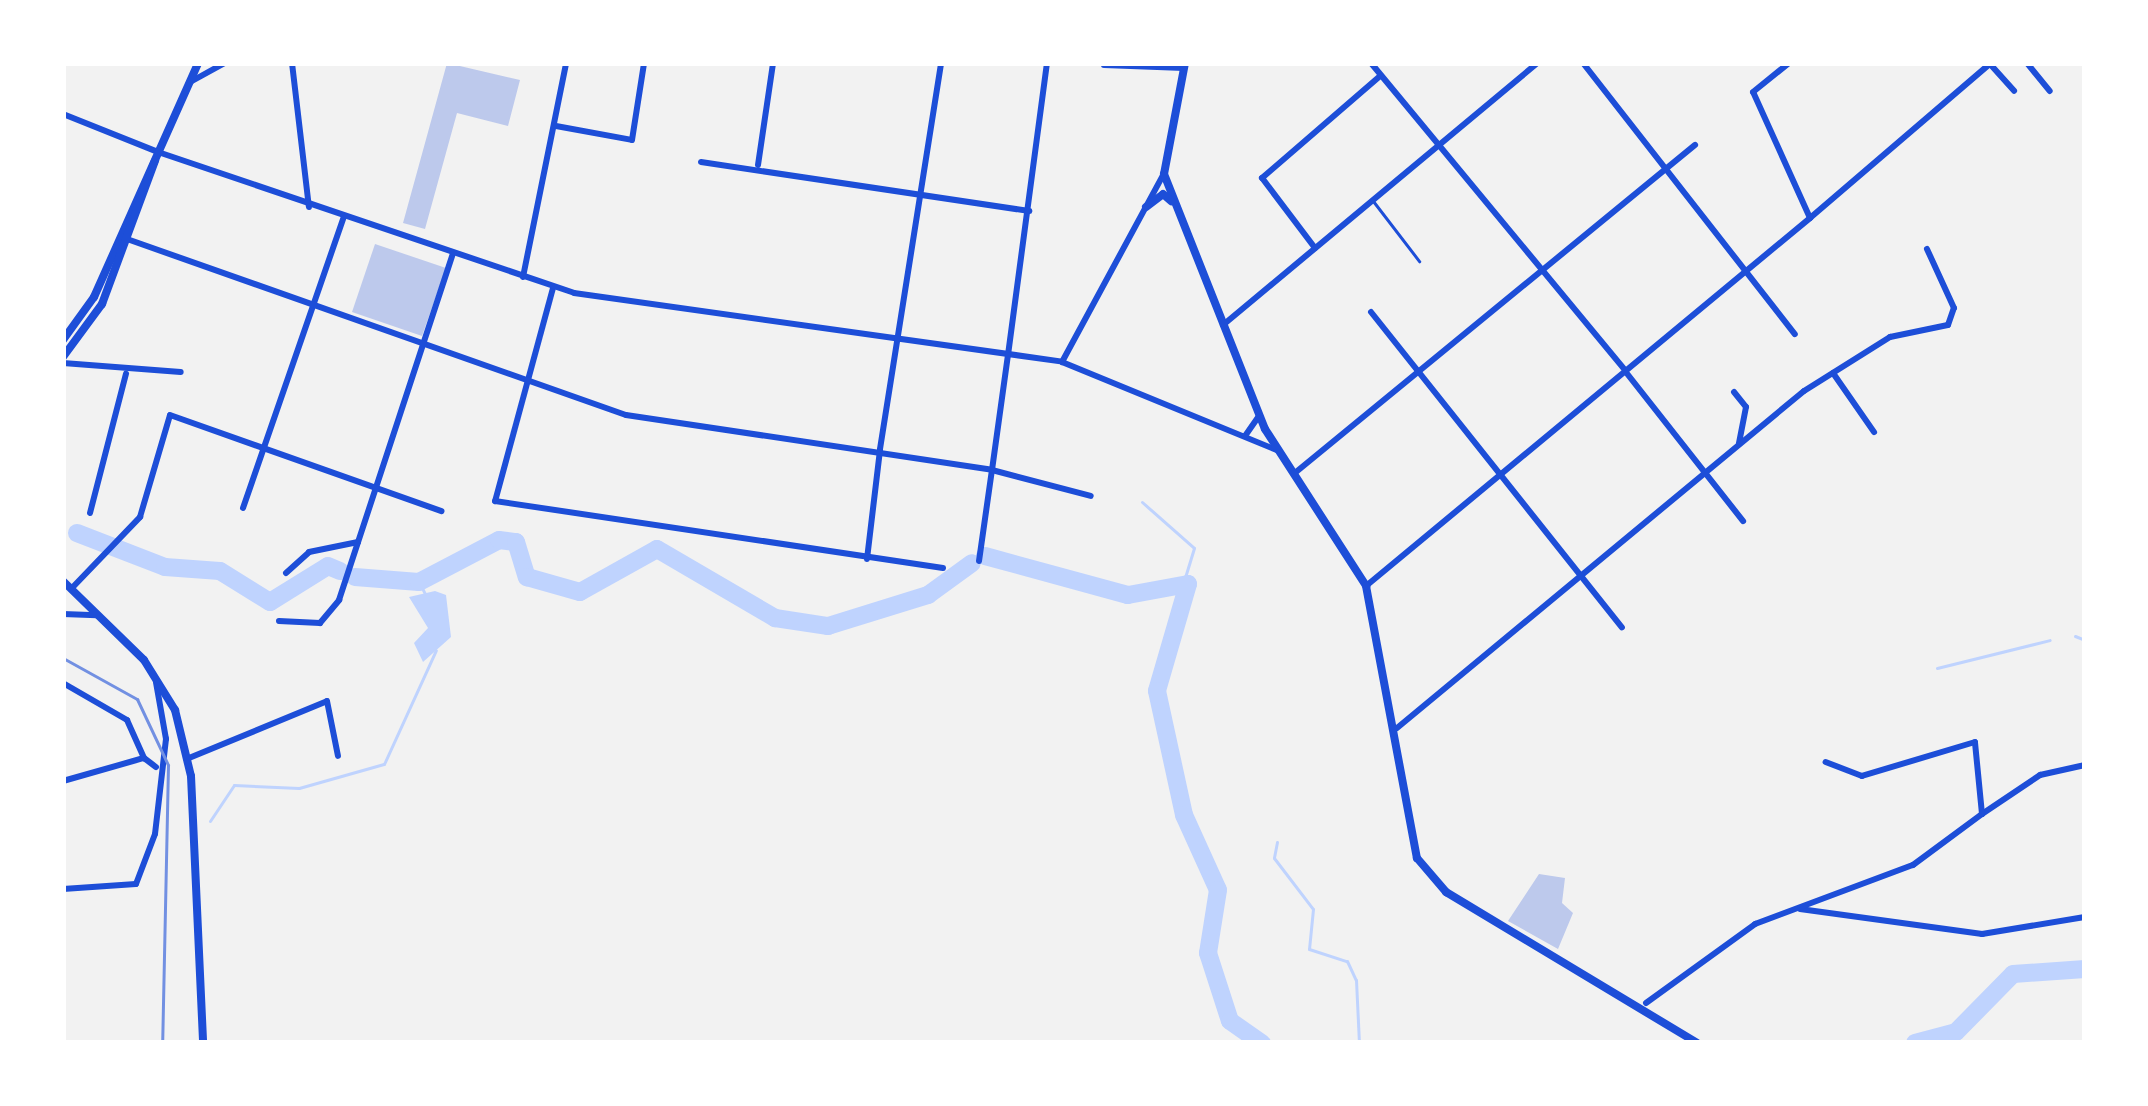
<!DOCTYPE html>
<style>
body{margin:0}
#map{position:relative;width:2148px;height:1106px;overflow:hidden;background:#f2f2f2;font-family:Cabin,sans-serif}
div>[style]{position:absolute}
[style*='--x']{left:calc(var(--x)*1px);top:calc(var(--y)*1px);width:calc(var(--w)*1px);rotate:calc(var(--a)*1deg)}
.water>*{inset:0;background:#bfd3fe}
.stream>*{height:3px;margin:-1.5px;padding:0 1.5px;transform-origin:1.5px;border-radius:1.5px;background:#bfd3fe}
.river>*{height:18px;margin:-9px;padding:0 9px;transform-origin:9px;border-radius:9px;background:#bfd3fe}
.building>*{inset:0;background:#bdc9ec}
.service>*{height:3px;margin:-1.5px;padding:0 1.5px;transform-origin:1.5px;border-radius:1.5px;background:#1d4ed8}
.minor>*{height:6px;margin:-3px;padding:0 3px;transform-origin:3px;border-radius:3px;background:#1d4ed8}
.tertiary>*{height:6px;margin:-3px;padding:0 3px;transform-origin:3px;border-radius:3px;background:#1d4ed8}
.secondary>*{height:8px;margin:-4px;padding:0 4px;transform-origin:4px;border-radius:4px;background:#1d4ed8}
.rail>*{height:3px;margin:-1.5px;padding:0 1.5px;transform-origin:1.5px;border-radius:1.5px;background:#7290e2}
span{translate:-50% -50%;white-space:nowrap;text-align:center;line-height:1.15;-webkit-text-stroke:10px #fff;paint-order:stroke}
.frame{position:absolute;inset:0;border:66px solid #fff;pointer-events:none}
</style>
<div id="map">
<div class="water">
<div style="clip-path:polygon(435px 591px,446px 595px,451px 637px,423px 662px,414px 643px,428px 628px,409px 597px)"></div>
</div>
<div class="stream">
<div style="--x:1142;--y:502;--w:69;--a:41.5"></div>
<div style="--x:1194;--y:548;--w:34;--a:107"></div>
<div style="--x:419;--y:582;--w:13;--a:63"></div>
<div style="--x:2075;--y:636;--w:11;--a:22"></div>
<div style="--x:1937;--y:668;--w:116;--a:-13.9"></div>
<div style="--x:210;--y:821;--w:43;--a:-56.3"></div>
<div style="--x:234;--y:785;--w:65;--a:2.6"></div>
<div style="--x:299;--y:788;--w:88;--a:-15.8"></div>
<div style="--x:384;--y:764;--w:125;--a:-65.5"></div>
<div style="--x:1277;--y:842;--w:16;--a:101"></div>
<div style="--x:1274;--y:858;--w:64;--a:52.6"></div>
<div style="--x:1313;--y:909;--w:40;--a:95.7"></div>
<div style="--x:1309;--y:949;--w:40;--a:18"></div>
<div style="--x:1347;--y:961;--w:21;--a:65"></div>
<div style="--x:1356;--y:980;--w:63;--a:87.3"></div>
</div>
<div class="river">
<div style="--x:77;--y:533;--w:94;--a:21.1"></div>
<div style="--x:165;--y:567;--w:55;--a:4.2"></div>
<div style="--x:220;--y:571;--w:59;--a:31.8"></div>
<div style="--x:270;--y:602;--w:68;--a:-31.8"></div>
<div style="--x:328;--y:566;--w:13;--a:23"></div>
<div style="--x:985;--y:556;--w:148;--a:15.3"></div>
<div style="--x:1128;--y:595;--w:61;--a:-10.4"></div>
<div style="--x:1188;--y:584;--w:111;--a:106.2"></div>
<div style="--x:1157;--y:691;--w:127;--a:77.7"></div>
<div style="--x:1184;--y:815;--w:82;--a:65.6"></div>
<div style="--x:1218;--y:890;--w:64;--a:99"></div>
<div style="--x:1208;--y:953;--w:71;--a:72.1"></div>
<div style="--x:1230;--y:1021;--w:39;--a:35"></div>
<div style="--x:355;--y:577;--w:64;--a:4.5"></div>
<div style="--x:419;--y:582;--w:90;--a:-27.7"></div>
<div style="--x:499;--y:540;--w:17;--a:7"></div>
<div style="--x:516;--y:542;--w:37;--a:73"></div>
<div style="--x:527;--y:577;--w:55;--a:15.8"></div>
<div style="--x:580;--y:592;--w:88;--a:-29.2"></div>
<div style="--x:657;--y:549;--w:137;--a:30.3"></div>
<div style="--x:775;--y:618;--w:54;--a:8.6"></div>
<div style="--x:828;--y:626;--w:105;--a:-17.2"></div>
<div style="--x:928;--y:595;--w:54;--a:-36"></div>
<div style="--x:1915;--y:1043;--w:42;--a:-15"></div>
<div style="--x:1956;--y:1032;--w:81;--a:-45.5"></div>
<div style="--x:2013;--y:974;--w:72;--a:-4"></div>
</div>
<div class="building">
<div style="clip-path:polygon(447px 63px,520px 80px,508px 126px,457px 113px,425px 229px,403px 223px)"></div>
<div style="clip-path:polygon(375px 244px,446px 268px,422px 336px,352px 312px)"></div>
<div style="clip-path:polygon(1539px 874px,1565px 878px,1562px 903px,1573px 913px,1558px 949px,1508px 921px)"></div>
</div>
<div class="service">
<div style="--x:1373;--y:201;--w:76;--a:52.5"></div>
</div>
<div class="minor">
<div style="--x:292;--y:63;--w:145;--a:83.3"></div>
<div style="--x:1583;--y:63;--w:344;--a:52"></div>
<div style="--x:2027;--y:63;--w:36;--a:51"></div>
<div style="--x:1990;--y:64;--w:36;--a:48"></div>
<div style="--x:1104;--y:65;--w:80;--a:2.1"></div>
<div style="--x:63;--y:114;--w:102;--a:21.8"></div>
<div style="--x:556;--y:126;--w:77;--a:10.4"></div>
<div style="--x:632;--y:140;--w:78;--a:-81.1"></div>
<div style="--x:701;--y:162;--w:332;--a:8.5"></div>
<div style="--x:758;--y:165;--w:103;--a:-81.6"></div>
<div style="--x:1810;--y:218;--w:238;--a:-40.6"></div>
<div style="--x:1315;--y:248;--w:88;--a:-127.1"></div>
<div style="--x:1262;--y:178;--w:156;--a:-40.8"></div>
<div style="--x:523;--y:277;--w:218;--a:-78.6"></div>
<div style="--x:553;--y:288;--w:221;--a:105.2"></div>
<div style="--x:495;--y:501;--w:453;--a:8.5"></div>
<div style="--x:1371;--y:312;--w:403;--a:51.5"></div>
<div style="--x:1223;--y:325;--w:410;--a:-39.8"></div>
<div style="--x:1008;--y:355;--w:295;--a:-82.4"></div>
<div style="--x:63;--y:363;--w:118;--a:4.4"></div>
<div style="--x:1625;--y:371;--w:191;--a:51.8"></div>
<div style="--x:1833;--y:373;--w:72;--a:55.2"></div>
<div style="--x:1734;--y:392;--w:19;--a:51"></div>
<div style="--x:1746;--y:407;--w:37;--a:101"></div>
<div style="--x:1296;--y:472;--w:516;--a:-39.34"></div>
<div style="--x:243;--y:508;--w:309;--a:-70.9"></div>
<div style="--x:90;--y:513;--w:144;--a:-75.5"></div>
<div style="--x:867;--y:559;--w:110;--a:-83.2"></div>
<div style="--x:979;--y:561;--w:92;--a:-81.9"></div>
<div style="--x:992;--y:470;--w:102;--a:14.7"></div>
<div style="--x:286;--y:573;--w:31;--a:-42"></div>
<div style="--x:309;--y:552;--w:50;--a:-11.5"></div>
<div style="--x:71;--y:589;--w:100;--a:-46.2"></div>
<div style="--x:140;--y:517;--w:106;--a:-73.6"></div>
<div style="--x:170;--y:415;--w:288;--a:19.5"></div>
<div style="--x:63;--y:614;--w:34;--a:2"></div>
<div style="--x:279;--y:621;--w:41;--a:2.8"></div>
<div style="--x:320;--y:623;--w:30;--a:-50"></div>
<div style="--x:339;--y:600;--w:365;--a:-71.8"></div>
<div style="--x:63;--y:683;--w:74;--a:30"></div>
<div style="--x:127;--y:720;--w:42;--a:65.9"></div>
<div style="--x:1397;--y:728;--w:528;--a:-39.63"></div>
<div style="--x:1804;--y:391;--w:102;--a:-32.1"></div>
<div style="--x:1890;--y:337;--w:59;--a:-11.7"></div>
<div style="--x:1948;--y:325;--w:18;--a:-71"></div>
<div style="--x:1954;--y:308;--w:65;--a:-114.6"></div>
<div style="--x:189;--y:758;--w:149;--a:-22.4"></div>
<div style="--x:327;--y:701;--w:56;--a:78.7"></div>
<div style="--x:63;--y:781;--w:84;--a:-15.9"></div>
<div style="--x:144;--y:758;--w:15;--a:37"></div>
<div style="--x:1982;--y:814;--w:70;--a:-33.9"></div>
<div style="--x:2040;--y:775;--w:46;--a:-12.5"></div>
<div style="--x:63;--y:889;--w:73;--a:-3.9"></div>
<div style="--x:136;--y:884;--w:53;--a:-69.2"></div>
<div style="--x:155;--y:834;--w:96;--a:-83.4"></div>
<div style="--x:166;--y:739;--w:58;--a:-100"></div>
<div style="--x:1800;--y:909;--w:184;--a:7.8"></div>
<div style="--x:1982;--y:934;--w:104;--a:-9.4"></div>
<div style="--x:1646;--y:1003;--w:135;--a:-35.9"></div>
<div style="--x:1755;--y:924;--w:169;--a:-20.5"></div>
<div style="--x:1913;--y:865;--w:86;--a:-36.5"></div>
<div style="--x:1982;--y:814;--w:72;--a:-95.6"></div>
<div style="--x:1975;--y:742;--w:118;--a:163.3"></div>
<div style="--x:1862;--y:776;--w:39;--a:-159"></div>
</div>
<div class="tertiary">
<div style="--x:1371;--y:63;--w:396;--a:50.4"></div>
<div style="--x:192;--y:81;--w:37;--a:-29"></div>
<div style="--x:158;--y:152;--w:439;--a:18.7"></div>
<div style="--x:574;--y:293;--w:493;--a:8"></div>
<div style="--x:1062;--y:362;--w:232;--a:22.3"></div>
<div style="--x:127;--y:239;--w:529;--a:19.43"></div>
<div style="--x:626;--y:415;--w:370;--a:8.5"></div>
<div style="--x:992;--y:470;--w:116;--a:-82.1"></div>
<div style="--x:1062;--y:362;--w:213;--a:-61.6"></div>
<div style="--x:1245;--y:436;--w:24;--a:-55"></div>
<div style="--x:880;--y:449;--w:391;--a:-81"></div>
<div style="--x:1366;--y:586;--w:577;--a:-39.65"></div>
<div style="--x:1810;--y:218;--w:138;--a:-114.3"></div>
<div style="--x:1753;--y:92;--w:46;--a:-38.9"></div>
</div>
<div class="secondary">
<div style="--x:1185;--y:63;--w:113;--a:100.7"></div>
<div style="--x:1164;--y:174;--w:274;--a:68.4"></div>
<div style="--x:1265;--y:429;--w:187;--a:57.2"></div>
<div style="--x:1366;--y:586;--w:277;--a:79.4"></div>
<div style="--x:1417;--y:858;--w:45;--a:49.5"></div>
<div style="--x:1446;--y:892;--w:293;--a:31"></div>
<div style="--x:1146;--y:207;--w:21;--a:-37"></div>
<div style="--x:1163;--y:194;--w:11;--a:41"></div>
<div style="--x:63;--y:340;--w:53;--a:-54.2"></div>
<div style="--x:94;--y:297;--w:256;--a:-66"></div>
<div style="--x:63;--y:357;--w:66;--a:-53.7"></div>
<div style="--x:102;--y:304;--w:153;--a:-69.7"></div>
<div style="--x:63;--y:581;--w:113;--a:44.3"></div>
<div style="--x:144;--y:660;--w:59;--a:58.2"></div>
<div style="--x:175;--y:710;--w:68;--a:76.4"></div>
<div style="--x:191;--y:776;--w:267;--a:87.4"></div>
</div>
<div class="rail">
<div style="--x:63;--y:658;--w:85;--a:29"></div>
<div style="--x:137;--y:699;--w:73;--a:64.8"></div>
<div style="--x:168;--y:765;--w:278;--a:91.2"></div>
</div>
<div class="frame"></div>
</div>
